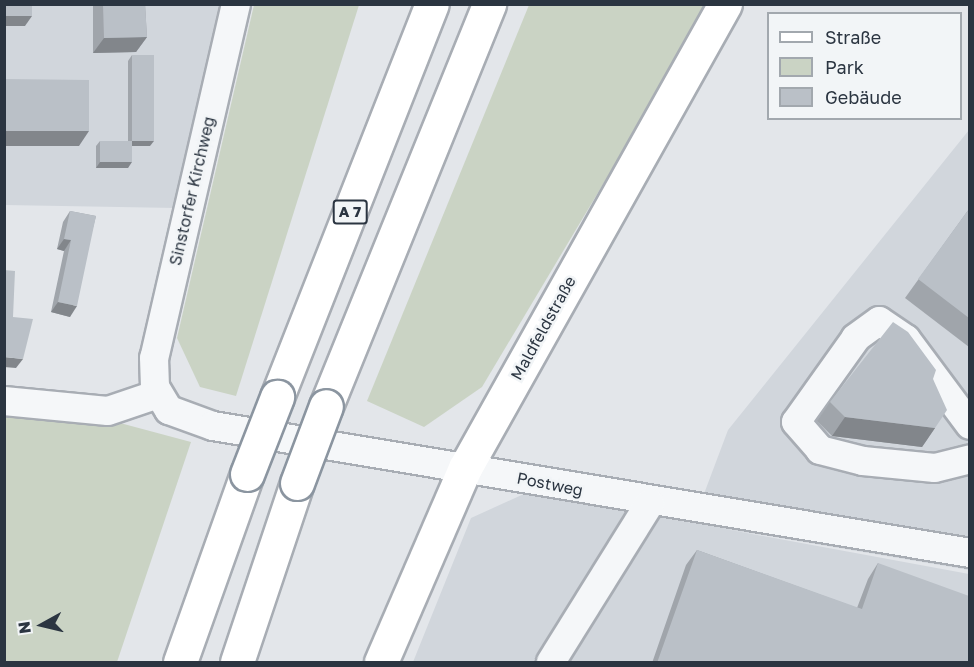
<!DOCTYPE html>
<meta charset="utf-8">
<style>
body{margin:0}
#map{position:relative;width:974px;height:667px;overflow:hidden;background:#e3e6ea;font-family:"Golos Text",sans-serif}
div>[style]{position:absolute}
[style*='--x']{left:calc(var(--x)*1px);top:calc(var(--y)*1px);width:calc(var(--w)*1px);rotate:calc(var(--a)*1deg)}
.built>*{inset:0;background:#d1d6dc}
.green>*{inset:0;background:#cad3c4}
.roads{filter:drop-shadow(2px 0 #a8adb4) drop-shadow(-2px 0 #a8adb4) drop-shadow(0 2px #a8adb4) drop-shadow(0 -2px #a8adb4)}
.minor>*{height:28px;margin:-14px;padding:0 14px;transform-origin:14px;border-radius:14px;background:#f5f7f9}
.major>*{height:33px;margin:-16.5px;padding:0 16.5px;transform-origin:16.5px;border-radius:16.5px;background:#fff}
.highway>*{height:33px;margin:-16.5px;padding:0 16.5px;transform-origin:16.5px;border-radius:16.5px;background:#fff}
.bridges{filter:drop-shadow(2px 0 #8b95a0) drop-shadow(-2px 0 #8b95a0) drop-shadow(0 2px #8b95a0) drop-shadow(0 -2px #8b95a0)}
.highway-bridge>*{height:33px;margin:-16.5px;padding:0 16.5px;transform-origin:16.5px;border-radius:16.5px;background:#fff}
.wall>*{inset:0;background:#a0a5ab}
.shaded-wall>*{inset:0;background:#82868b}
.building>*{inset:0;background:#bac0c7}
span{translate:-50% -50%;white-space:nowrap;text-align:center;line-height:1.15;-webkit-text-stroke:5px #f2f5f7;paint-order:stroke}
.shield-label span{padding:2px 4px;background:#f2f5f7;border:2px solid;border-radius:4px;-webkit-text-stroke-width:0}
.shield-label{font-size:15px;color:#2b3541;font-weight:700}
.street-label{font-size:16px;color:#2b3541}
.frame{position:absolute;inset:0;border:6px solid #2b3541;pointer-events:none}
.legend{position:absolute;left:767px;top:12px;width:195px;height:108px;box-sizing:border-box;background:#f2f5f7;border:2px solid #a2a8ae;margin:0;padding:8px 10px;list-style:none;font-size:18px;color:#2b3541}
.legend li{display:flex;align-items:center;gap:12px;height:30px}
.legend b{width:30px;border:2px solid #a2a8ae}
.north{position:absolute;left:12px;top:595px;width:60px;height:60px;-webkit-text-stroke:4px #f2f5f7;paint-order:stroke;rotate:262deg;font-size:16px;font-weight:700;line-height:24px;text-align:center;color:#2b3541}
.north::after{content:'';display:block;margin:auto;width:21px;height:27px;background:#2b3541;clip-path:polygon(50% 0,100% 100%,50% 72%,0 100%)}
</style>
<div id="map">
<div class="built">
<div style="clip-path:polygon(5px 5px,219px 5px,176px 208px,5px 205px)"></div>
<div style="clip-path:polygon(969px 130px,969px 570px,720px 528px,969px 574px,969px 662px,413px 662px,471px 518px,526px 493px,693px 523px,728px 430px)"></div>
</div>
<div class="green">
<div style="clip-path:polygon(254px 5px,359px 5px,236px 396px,200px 387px,177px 338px)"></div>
<div style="clip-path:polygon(529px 5px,710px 5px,482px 387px,424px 427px,367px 401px)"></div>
<div style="clip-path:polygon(4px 414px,120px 423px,191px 442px,117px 662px,5px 662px)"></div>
</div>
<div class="roads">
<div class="minor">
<div style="--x:236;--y:4;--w:363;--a:103"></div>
<div style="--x:154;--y:358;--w:29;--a:88"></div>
<div style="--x:155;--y:387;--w:27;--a:59"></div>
<div style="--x:169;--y:410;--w:47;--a:20"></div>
<div style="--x:213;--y:426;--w:768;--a:9.52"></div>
<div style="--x:4;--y:401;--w:104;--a:5.5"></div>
<div style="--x:108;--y:411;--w:53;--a:-18.8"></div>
<div style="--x:970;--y:425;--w:107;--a:-126.7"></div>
<div style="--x:906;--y:339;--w:32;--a:-146"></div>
<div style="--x:879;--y:321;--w:29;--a:144"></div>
<div style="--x:856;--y:338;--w:103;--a:125.5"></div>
<div style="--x:796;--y:422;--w:37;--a:49"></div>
<div style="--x:820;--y:450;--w:44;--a:14.3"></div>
<div style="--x:863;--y:461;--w:72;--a:5.6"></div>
<div style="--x:935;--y:468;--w:36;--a:-14"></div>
<div style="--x:551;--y:662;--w:187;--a:-58.1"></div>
</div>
<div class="major">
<div style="--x:381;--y:662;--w:211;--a:-66.6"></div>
<div style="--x:465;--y:468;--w:532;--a:-60.74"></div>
</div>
<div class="highway">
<div style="--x:277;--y:397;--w:422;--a:-68.5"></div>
<div style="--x:326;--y:406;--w:434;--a:-67.9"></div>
<div style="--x:180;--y:662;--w:200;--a:-70.4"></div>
<div style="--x:237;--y:662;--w:189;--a:-71.5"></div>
</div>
</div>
<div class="bridges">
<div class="highway-bridge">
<div style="--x:247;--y:474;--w:83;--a:-68.7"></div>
<div style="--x:297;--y:483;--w:82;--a:-69.4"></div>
</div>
</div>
<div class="wall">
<div style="clip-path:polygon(93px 4px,145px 4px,147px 37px,136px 52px,93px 53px)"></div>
<div style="clip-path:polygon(132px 55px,150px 146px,132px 146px,128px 168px,96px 168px,96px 146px,100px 141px,128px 141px,128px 61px)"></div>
<div style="clip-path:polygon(969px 209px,969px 347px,905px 298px)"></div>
<div style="clip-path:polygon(70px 211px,96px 216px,70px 317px,51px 312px,64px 251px,57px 249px,63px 222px)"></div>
<div style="clip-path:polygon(933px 379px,935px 428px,922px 447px,832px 436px,817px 421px,830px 402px)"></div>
<div style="clip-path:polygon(697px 550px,857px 608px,868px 579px,878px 563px,969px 663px,652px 663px,686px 565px)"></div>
</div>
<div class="shaded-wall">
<div style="clip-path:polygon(4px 16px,32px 16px,25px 26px,4px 26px)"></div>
<div style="clip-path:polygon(147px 37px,136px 52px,93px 53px,104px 38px)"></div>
<div style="clip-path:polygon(4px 131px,89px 131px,79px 146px,4px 146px)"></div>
<div style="clip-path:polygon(132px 141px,154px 141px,150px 146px,128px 146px)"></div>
<div style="clip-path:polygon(100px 162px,132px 162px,128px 168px,96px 168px)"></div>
<div style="clip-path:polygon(64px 239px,71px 240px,64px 251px,57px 249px)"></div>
<div style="clip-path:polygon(58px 302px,77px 306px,70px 317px,51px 312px)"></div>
<div style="clip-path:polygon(4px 357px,23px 359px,16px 368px,4px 367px)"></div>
<div style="clip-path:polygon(845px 417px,935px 428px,922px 447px,832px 436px)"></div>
</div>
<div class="building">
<div style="clip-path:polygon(4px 4px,32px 4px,32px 16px,4px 16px)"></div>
<div style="clip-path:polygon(103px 4px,145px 4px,147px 37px,104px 38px)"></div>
<div style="clip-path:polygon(132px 55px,154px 55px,154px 141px,132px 141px)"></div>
<div style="clip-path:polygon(4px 79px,89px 80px,89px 131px,4px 131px)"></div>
<div style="clip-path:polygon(100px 141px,132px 141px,132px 162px,100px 162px)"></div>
<div style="clip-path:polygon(969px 209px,969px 318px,918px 279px)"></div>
<div style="clip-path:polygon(70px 211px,96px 216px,77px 306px,58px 302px,71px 240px,64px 239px)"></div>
<div style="clip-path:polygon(4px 270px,15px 271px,13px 317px,33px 319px,23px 359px,4px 357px)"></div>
<div style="clip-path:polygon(893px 322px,908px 332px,936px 370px,933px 379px,947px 410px,935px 428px,845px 417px,830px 402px)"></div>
<div style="clip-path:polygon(697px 550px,862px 609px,878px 563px,969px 596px,969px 663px,657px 663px)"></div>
</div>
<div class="shield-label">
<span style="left:350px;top:212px">A 7</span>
</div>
<div class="street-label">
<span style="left:192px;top:191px;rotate:-77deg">Sinstorfer Kirchweg</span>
<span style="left:543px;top:328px;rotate:-61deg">Maldfeldstraße</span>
<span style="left:550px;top:484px;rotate:11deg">Postweg</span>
</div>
<div class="frame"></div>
<ul class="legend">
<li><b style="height:8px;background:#fff"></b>Straße</li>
<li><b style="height:16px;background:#cad3c4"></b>Park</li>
<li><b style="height:16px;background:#bac0c7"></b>Gebäude</li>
</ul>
<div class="north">N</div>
</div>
